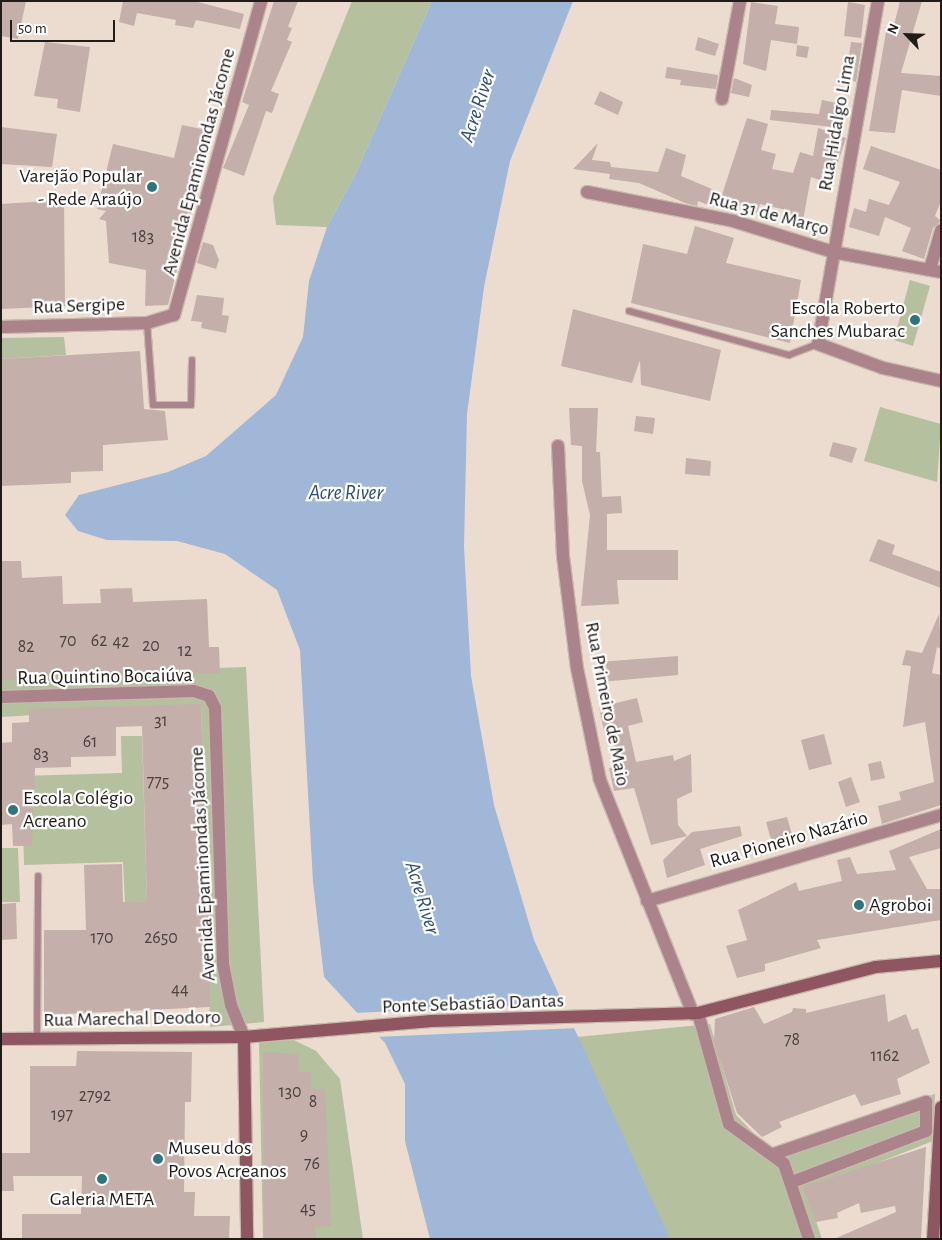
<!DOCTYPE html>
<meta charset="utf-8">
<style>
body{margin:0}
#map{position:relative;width:942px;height:1240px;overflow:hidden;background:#ecdbcf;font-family:"Alegreya Sans",sans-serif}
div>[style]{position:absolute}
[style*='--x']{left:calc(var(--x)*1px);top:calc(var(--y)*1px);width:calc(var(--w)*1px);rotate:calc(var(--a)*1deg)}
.green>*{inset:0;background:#b4c09e}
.water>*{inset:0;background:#a1b7d7}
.pier>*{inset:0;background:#ecdbcf}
.building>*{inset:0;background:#c4afaa}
.roads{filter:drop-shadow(1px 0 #c8b9ae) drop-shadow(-1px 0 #c8b9ae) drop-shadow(0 1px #c8b9ae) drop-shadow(0 -1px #c8b9ae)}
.lane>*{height:6px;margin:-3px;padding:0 3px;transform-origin:3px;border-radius:3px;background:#ab838a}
.street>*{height:12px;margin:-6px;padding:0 6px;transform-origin:6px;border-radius:6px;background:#ab838a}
.secondary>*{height:12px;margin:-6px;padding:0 6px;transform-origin:6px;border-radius:6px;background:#8f5662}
.dots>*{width:14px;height:14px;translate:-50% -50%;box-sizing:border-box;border:2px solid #fff;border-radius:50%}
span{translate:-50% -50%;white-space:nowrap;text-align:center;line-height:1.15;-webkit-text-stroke:4.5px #fff;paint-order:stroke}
.number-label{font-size:18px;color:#4a413c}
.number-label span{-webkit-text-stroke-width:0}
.street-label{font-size:20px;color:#221c18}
.poi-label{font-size:20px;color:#221c18}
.right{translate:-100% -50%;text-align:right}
.left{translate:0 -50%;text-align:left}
.water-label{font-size:21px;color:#2f4d79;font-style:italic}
.frame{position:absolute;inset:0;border:2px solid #221c18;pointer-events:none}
.north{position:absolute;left:882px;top:10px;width:50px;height:50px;-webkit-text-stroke:4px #fff;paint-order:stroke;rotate:294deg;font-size:14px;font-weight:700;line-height:20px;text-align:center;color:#221c18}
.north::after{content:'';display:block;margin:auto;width:18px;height:22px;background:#221c18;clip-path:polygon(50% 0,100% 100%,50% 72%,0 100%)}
.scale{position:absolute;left:10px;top:20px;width:105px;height:22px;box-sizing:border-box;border:2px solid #221c18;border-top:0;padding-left:6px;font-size:15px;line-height:18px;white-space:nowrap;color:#221c18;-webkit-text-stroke:4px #fff;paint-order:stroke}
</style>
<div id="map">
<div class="green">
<div style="clip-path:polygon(352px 1px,432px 1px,356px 173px,327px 227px,276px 225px,273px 198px)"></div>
<div style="clip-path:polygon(910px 280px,930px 286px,913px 346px,894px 340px)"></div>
<div style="clip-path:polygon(64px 337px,66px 355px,1px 359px,1px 338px)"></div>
<div style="clip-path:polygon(880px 407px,941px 424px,937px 482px,864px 461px)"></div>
<div style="clip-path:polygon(246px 667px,264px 1022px,210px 1027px,201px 705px,1px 717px,1px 676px)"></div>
<div style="clip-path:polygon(121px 736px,142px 736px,147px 901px,125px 903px,123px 862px,24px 865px,22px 776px,122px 773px)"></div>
<div style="clip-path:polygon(1px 848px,18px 848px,20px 902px,1px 902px)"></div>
<div style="clip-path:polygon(710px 1024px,736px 1115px,771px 1151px,935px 1094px,933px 1141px,806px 1191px,822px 1239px,662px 1239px,577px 1037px)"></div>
<div style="clip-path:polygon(294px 1040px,316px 1051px,340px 1079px,363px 1239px,263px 1239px,259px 1042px)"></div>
</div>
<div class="water">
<div style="clip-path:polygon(432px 1px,573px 1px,510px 161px,484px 287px,467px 414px,464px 547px,471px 676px,494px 805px,534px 940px,670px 1239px,430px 1239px,405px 1141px,405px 1084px,385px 1043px,324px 977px,313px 882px,300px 650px,277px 590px,225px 554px,177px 541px,107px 540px,78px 531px,65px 515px,79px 495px,168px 472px,206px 456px,276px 395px,303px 337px,309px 281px,327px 227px,356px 173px)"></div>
</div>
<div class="pier">
<div style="clip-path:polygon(566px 1003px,578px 1028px,376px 1037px,354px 1013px)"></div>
</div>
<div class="building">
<div style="clip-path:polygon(1px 1px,26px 1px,18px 39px,1px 36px)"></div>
<div style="clip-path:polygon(123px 1px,194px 1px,244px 14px,240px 29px,196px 20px,193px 28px,175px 25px,176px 20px,137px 13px,134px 26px,119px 22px)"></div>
<div style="clip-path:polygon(274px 1px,298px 1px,288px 27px,292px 28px,287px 40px,292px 42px,271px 91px,279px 94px,272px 113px,266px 111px,244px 176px,223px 168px,249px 105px,242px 102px)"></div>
<div style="clip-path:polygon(900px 1px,922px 1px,901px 73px,941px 76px,941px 96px,902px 90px,895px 133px,869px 131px,886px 32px,892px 33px)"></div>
<div style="clip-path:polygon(751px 2px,778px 6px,775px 24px,799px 27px,797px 44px,771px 40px,766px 71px,743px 64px)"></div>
<div style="clip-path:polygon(848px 2px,865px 5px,861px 38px,844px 36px)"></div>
<div style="clip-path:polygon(698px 37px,719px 44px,715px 56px,695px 50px)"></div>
<div style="clip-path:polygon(45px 42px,90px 47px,80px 112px,57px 108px,58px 99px,34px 96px)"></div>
<div style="clip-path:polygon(851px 42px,862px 43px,856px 82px,846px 79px)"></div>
<div style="clip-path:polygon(797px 45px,809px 47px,807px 58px,796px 56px)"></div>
<div style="clip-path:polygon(667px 67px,718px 75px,716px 89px,680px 85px,681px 80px,665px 78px)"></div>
<div style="clip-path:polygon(734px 78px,752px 85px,749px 97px,731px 93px)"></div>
<div style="clip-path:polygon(600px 91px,623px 102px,618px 115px,594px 104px)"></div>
<div style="clip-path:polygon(822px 100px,846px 105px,841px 128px,770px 120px,771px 110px,819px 114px)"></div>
<div style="clip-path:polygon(747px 118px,768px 124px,761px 150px,776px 154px,772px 169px,793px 173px,800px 152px,813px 156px,818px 128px,846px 138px,831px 184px,811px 177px,803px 220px,790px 218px,791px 211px,760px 204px,757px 213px,721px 198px)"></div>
<div style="clip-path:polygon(182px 125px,212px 131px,168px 305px,145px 306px,146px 270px,109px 263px,106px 221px,99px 219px,106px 211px,97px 209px,113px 144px,174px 158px)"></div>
<div style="clip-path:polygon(1px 127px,57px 134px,52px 167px,1px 164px)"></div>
<div style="clip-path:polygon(598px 143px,592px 160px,610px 162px,611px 167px,658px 172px,666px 148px,686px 155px,681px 176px,719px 192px,714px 207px,698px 201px,697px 206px,685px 203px,639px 183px,609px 179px,610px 174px,573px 169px)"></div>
<div style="clip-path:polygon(871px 146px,941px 170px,941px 201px,935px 216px,941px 221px,933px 228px,924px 259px,902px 251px,911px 228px,885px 217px,879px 236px,849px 227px,854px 208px,866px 212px,869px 199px,889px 205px,900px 182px,863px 169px)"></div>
<div style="clip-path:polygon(64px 200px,65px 306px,1px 309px,1px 204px)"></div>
<div style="clip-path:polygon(695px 226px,734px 238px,726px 263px,801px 280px,790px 343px,631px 303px,643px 244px,687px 254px)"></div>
<div style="clip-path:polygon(203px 242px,213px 245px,219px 260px,216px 269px,197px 263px)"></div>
<div style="clip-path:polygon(197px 295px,224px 298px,222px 315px,229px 316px,226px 333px,201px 328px,202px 322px,191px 321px)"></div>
<div style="clip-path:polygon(573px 309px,721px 350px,710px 401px,641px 385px,640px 360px,632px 383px,561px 366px)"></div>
<div style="clip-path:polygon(140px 351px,144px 409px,165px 411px,168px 440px,103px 445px,103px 471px,71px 472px,71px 483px,1px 486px,1px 359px)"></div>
<div style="clip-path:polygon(569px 408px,598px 408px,596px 452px,600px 452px,602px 497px,621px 496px,622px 513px,607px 514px,607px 550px,678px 550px,678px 580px,617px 580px,619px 604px,581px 606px,590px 515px,582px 481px,582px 446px,571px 445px)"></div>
<div style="clip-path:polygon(636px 416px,655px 418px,653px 434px,634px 431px)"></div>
<div style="clip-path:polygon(833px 442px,857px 448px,852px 463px,829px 456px)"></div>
<div style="clip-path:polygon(686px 458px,711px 461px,710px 476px,685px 474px)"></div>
<div style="clip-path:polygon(878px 539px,895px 545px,892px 554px,941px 572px,941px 588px,869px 561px)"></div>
<div style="clip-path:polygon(1px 561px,21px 561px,22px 578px,62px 576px,63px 604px,101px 603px,100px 589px,132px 588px,133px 602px,207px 599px,209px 647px,219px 647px,220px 673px,1px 680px)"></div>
<div style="clip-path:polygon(939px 614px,941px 649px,937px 647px,932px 673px,941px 675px,941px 805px,882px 824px,878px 806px,901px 800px,899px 792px,934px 782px,925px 722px,903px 727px,911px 666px,902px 665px,906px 650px,922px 653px)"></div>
<div style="clip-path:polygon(678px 656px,678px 675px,600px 682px,598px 662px)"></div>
<div style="clip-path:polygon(637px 698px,643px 722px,628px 726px,636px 762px,673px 755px,674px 761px,691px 754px,692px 792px,677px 799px,678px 825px,687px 836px,651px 845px,634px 788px,614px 791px,609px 768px,618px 766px,611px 730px,604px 731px,599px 707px)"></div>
<div style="clip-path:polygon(201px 704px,210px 1007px,44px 1015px,44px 930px,86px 930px,84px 865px,122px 864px,123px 902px,147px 901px,142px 726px,116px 727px,116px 756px,71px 757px,71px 767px,35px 768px,32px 846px,13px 846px,12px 824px,1px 825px,1px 743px,12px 742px,12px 723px,29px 722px,29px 709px)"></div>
<div style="clip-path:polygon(824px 734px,832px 764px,809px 770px,801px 740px)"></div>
<div style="clip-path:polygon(881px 761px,885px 778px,871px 781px,868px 764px)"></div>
<div style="clip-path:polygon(851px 777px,860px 802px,846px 807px,838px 782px)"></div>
<div style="clip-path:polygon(787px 817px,793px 838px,772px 843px,766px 822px)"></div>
<div style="clip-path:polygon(740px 826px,742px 836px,700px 849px,705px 865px,667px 878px,663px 860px,692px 832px)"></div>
<div style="clip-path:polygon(941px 829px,941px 848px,909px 857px,927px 889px,941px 889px,941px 920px,817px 940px,821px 948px,765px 964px,765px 971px,737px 978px,726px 946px,747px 940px,738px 910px,796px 882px,799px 891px,842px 881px,837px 860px,850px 857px,857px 874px,896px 870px,889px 851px)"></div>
<div style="clip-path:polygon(16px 903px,17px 939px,1px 940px,1px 904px)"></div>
<div style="clip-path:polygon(885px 994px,888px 1022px,906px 1014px,912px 1030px,918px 1028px,930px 1063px,897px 1079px,901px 1094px,861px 1106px,855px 1094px,779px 1122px,782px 1127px,762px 1137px,737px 1113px,714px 1041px,715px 1019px,754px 1007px,764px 1024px,792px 1012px,793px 1008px,806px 1009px,806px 1013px)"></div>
<div style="clip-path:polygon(77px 1051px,192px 1052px,191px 1102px,185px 1102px,184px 1192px,195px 1192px,194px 1216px,230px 1216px,229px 1239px,22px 1239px,22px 1214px,81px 1214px,82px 1176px,13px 1176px,14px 1191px,1px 1191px,1px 1153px,30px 1153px,30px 1066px,76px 1066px)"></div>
<div style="clip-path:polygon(263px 1052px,298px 1054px,299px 1073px,311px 1072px,311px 1089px,325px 1089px,331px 1226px,315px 1227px,316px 1239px,264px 1239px)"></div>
<div style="clip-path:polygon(926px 1147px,921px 1239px,834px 1239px,896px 1212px,895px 1206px,861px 1213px,859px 1203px,837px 1213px,838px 1218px,816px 1222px,803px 1187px)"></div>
</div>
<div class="roads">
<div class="lane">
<div style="--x:629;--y:311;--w:166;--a:15.4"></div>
<div style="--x:789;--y:355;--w:31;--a:-21"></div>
<div style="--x:147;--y:323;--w:82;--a:85.8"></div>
<div style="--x:153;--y:405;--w:38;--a:0"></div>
<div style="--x:191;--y:405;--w:45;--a:-88.7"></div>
<div style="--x:37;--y:1039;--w:163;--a:-89.6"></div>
</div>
<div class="street">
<div style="--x:878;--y:1;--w:348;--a:99.9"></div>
<div style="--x:818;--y:344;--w:69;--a:20.3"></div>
<div style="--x:883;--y:368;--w:59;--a:12.6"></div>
<div style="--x:722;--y:99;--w:100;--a:-79.6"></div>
<div style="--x:587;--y:192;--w:149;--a:11.2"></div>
<div style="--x:733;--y:221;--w:105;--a:17.2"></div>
<div style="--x:833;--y:252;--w:110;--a:10.5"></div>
<div style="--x:930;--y:269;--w:40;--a:-74"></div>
<div style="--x:1;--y:327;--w:146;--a:-1.6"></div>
<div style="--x:147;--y:323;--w:28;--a:-17"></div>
<div style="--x:174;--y:315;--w:326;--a:-74.5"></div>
<div style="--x:558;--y:446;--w:110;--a:87.4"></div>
<div style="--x:563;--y:556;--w:113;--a:82.9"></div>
<div style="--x:577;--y:668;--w:114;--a:78.4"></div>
<div style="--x:600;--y:780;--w:252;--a:68.3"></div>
<div style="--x:1;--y:697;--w:193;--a:-1.8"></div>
<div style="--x:194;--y:691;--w:16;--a:18"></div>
<div style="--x:209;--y:696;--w:13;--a:63"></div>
<div style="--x:215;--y:708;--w:256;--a:88.2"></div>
<div style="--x:223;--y:964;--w:42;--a:79"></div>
<div style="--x:231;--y:1005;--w:35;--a:68"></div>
<div style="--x:647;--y:901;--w:306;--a:-16.3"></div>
<div style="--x:698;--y:1013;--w:115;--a:74.4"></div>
<div style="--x:729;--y:1124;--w:68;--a:36"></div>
<div style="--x:784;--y:1164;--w:79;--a:71.6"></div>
<div style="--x:774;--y:1154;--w:161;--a:-18.9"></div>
<div style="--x:926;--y:1102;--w:29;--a:90"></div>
<div style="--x:926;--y:1131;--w:143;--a:159.2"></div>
</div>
<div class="secondary">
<div style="--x:244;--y:1037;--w:202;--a:89.1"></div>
<div style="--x:1;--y:1039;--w:243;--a:-0.5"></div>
<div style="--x:244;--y:1037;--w:188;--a:-4.9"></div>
<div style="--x:431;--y:1021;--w:267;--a:-1.7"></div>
<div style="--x:698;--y:1013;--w:184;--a:-14.5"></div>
<div style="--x:876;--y:967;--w:65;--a:-5.3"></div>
<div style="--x:933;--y:1239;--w:132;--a:-86.5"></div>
</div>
</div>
<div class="dots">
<div style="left:152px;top:187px;background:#2e7580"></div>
<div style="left:915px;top:320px;background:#2e7580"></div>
<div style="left:13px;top:810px;background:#2e7580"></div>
<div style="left:859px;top:905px;background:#2e7580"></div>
<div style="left:158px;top:1159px;background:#2e7580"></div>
<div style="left:102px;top:1179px;background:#2e7580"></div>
</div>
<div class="number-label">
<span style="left:143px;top:237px">183</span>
<span style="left:68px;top:641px">70</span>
<span style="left:99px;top:641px">62</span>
<span style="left:121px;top:642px">42</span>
<span style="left:151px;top:646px">20</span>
<span style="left:26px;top:647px">82</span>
<span style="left:185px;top:651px">12</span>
<span style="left:161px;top:721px">31</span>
<span style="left:90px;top:742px">61</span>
<span style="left:41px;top:755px">83</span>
<span style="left:158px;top:782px">775</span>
<span style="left:102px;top:938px">170</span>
<span style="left:161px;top:938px">2650</span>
<span style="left:180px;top:990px">44</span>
<span style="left:792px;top:1040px">78</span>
<span style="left:885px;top:1056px">1162</span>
<span style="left:290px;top:1092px">130</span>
<span style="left:95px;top:1096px">2792</span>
<span style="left:313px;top:1102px">8</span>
<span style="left:62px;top:1115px">197</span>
<span style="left:304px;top:1135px">9</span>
<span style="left:312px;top:1164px">76</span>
<span style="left:308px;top:1209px">45</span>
</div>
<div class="street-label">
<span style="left:837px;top:123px;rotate:-80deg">Rua Hidalgo Lima</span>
<span style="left:199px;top:162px;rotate:-75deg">Avenida Epaminondas Jácome</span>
<span style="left:769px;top:214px;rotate:15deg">Rua 31 de Março</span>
<span style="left:79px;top:306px;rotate:-2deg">Rua Sergipe</span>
<span style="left:105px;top:677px;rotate:-1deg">Rua Quintino Bocaiúva</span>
<span style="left:607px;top:704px;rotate:79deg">Rua Primeiro de Maio</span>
<span style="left:789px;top:840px;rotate:-16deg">Rua Pioneiro Nazário</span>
<span style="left:203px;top:864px;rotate:-93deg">Avenida Epaminondas Jácome</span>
<span style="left:473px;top:1004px;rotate:-2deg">Ponte Sebastião Dantas</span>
<span style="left:132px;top:1019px;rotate:-1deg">Rua Marechal Deodoro</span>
</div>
<div class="poi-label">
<span class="right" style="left:142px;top:188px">Varejão Popular<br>- Rede Araújo</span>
<span class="right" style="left:905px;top:320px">Escola Roberto<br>Sanches Mubarac</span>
<span class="left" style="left:23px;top:810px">Escola Colégio<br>Acreano</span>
<span class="left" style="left:869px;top:905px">Agroboi</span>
<span class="left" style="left:168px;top:1160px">Museu dos<br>Povos Acreanos</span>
<span style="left:102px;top:1199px">Galeria META</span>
</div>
<div class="water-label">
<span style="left:478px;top:106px;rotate:-72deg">Acre River</span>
<span style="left:346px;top:493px">Acre River</span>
<span style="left:422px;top:898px;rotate:73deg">Acre River</span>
</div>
<div class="frame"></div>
<div class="north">N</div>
<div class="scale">50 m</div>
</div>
